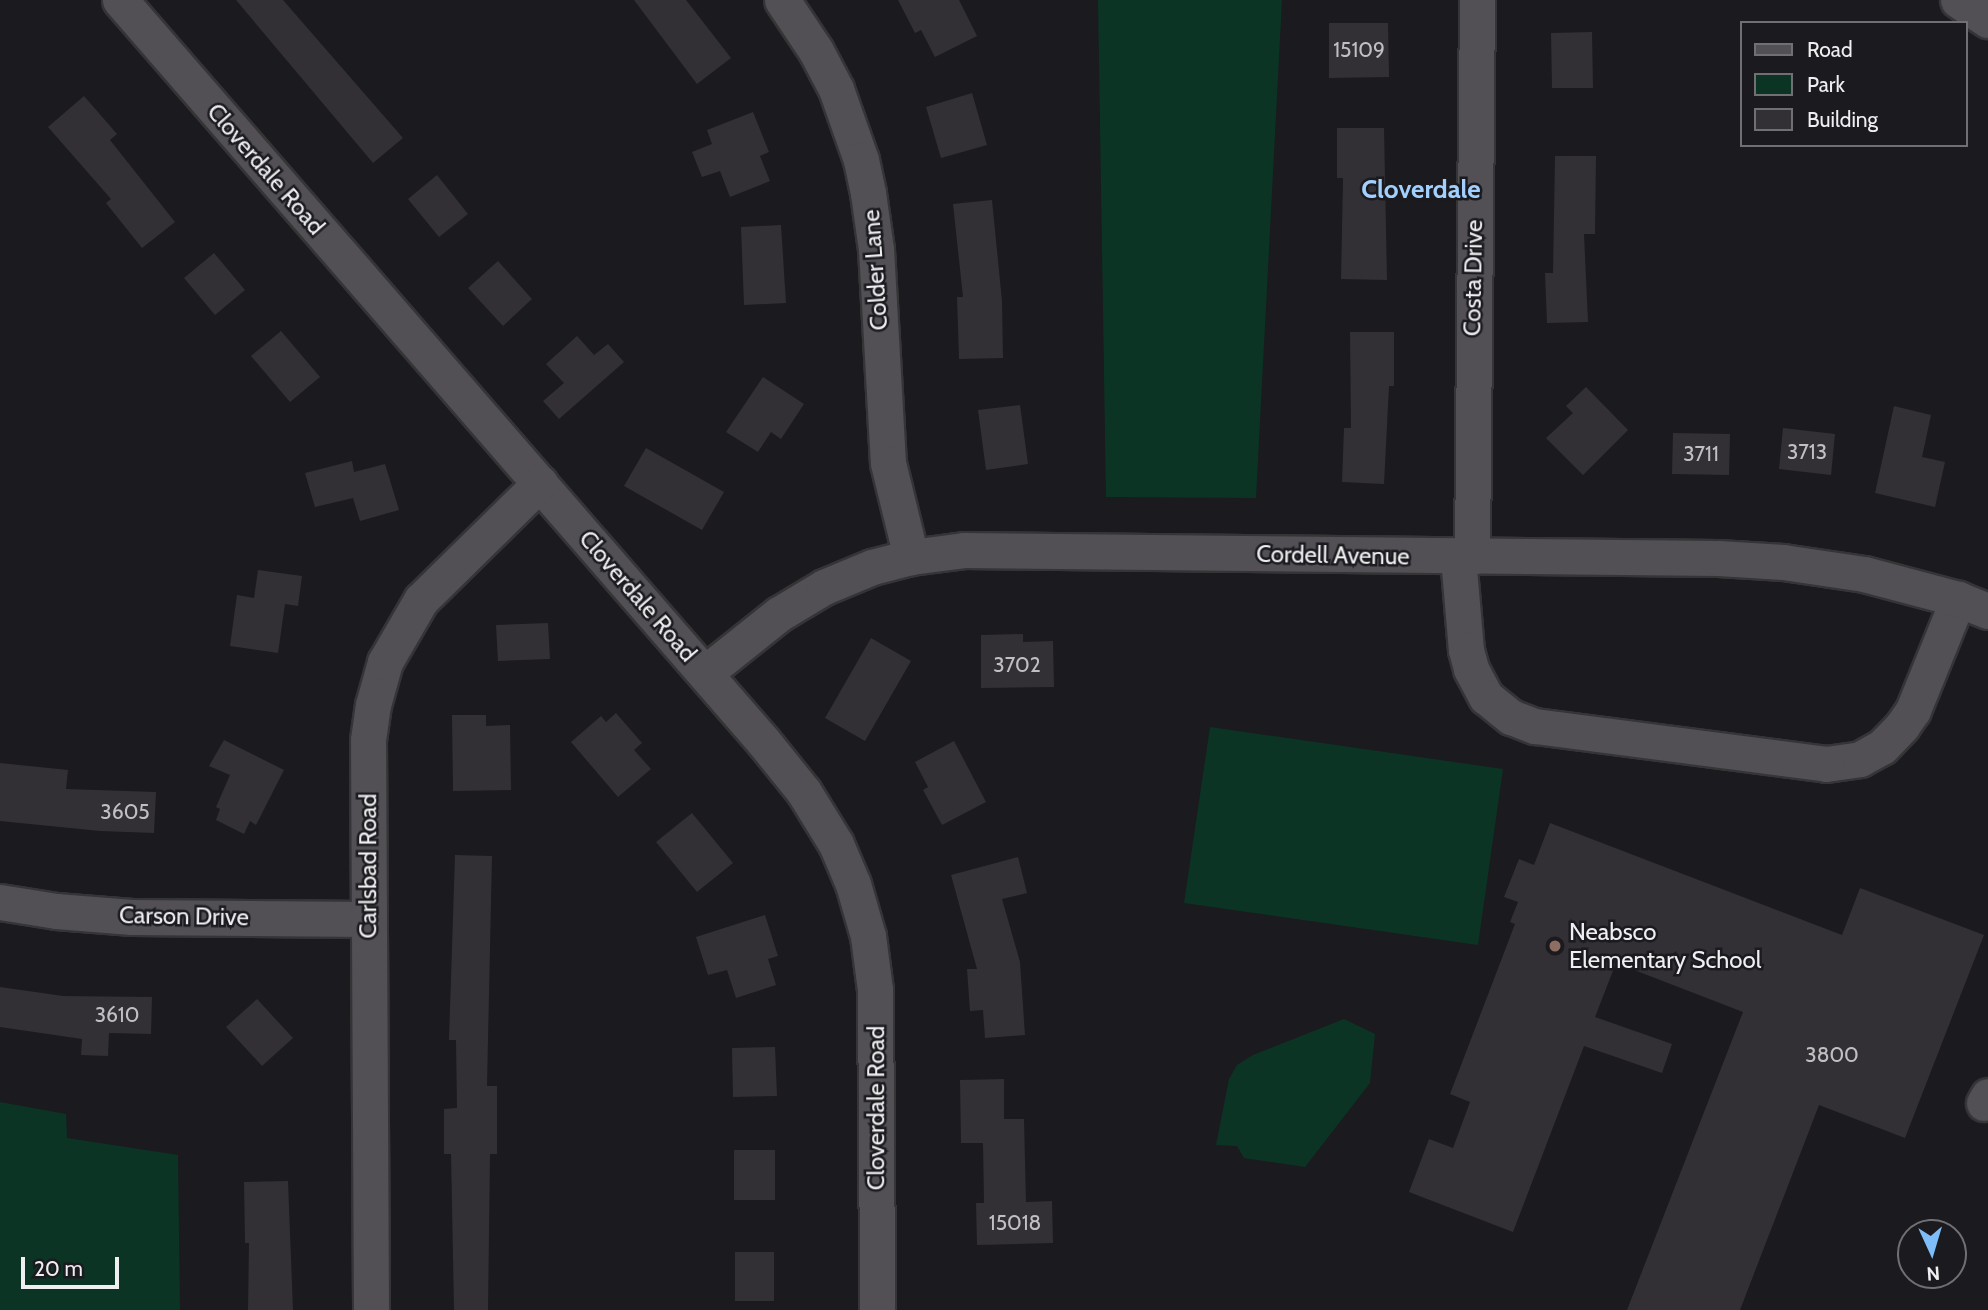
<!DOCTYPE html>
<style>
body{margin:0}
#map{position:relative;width:1988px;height:1310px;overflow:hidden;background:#1b1a1e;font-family:Cabin,sans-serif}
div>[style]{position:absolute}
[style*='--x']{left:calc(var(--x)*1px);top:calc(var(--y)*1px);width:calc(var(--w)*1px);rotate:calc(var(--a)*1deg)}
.green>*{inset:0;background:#0c3425}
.building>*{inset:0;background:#323034}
.roads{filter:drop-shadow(2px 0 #353537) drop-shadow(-2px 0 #353537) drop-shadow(0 2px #353537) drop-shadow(0 -2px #353537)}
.minor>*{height:35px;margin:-17.5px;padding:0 17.5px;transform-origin:17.5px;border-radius:17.5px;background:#525054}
.dots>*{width:19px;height:19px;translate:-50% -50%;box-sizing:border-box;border:4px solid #1b1a1e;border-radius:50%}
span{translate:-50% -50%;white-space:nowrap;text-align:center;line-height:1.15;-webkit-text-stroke:5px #1b1a1e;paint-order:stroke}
.number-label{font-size:21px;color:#c0bfc2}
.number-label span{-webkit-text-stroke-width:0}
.street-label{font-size:24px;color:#efeff1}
.poi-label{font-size:24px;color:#efeff1}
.left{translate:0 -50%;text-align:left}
.neighbourhood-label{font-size:26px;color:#a2d0fe;font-weight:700}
.legend{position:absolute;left:1740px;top:21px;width:228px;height:126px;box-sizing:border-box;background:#1b1a1e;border:2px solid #706f72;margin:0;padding:9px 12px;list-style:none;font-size:21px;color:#efeff1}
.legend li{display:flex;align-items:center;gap:14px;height:35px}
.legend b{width:35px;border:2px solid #706f72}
.north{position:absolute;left:1897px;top:1219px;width:70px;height:70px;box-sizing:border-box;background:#1b1a1e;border:2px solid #706f72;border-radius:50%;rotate:176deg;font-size:19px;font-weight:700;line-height:28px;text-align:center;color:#efeff1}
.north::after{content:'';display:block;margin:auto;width:24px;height:32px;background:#7fbdf9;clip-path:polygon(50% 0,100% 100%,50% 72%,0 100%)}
.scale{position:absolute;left:21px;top:1257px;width:98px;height:32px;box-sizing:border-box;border:4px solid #efeff1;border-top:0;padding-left:9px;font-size:21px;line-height:24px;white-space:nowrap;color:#efeff1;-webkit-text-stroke:5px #1b1a1e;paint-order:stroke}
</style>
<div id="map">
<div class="green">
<div style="clip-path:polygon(1098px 0,1282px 0,1256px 498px,1106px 497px)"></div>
<div style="clip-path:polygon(1210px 727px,1503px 769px,1478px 945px,1184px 903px)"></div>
<div style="clip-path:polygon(1344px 1019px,1375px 1034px,1370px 1083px,1305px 1167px,1244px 1158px,1237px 1146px,1216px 1145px,1229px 1079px,1237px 1065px,1253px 1055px)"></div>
<div style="clip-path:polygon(0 1102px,66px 1114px,67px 1138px,178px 1155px,180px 1310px,0 1310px)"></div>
</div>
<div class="building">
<div style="clip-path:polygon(236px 0,283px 0,403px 138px,373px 163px)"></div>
<div style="clip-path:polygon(634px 0,686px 0,731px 58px,697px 84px)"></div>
<div style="clip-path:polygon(898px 0,959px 0,977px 36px,935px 57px,921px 30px,915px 33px)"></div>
<div style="clip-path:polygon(1329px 23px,1388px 23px,1389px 77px,1329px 78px)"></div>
<div style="clip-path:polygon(1592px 32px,1593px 88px,1552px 88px,1551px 33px)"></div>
<div style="clip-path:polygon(972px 93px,987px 145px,941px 158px,926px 107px)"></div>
<div style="clip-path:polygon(84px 96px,117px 134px,110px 140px,175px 222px,142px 248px,106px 203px,111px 199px,48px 127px)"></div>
<div style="clip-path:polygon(753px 112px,769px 152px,760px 156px,770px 181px,730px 197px,720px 171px,702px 177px,692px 152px,712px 144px,707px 130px)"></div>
<div style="clip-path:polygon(1337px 128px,1384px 128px,1387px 280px,1341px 279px,1343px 178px,1337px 178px)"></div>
<div style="clip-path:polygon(1555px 156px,1596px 156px,1595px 234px,1584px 234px,1588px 322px,1547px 323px,1545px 273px,1553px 273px)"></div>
<div style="clip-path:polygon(437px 175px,468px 214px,439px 237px,408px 199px)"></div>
<div style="clip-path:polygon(992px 200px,1002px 301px,1003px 358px,959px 359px,957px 297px,963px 297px,953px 204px)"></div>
<div style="clip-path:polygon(781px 225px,786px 303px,744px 305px,741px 227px)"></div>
<div style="clip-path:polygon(214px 253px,245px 290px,215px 315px,184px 278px)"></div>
<div style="clip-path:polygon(498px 261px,532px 299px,503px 326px,468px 288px)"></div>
<div style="clip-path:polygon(281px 331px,320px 377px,290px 402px,251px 356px)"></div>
<div style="clip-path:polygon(1350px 332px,1394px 332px,1394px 386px,1389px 386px,1384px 484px,1342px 482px,1344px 428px,1351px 428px)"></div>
<div style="clip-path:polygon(577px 336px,594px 355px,608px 344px,624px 362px,559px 419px,543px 401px,564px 383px,546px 364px)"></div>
<div style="clip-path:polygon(763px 377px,804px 404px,781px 439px,771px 432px,758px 452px,726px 432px)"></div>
<div style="clip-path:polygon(1586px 387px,1628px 430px,1583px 475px,1546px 438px,1573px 413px,1566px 406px)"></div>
<div style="clip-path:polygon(1020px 405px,1028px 464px,986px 470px,978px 410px)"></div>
<div style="clip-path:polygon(1894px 406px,1931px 415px,1922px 457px,1945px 462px,1935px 507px,1875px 493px)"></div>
<div style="clip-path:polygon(1783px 428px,1835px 434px,1831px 475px,1779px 469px)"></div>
<div style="clip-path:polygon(1673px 433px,1730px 434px,1729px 475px,1672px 474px)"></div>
<div style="clip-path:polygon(646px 448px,724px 492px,702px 530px,624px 486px)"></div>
<div style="clip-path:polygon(352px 461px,354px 472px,385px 464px,399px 510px,360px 521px,353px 498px,315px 507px,305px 473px)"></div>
<div style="clip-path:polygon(258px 570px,302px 576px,298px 606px,285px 604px,278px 653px,230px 646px,237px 595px,254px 598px)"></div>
<div style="clip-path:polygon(548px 623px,550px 659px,498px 661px,496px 625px)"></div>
<div style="clip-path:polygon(1023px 634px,1023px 642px,1053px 641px,1054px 687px,981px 688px,981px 635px)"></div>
<div style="clip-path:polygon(871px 638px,911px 661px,865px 741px,825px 718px)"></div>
<div style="clip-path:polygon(616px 713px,642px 743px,634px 750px,651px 769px,618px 797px,571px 742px,601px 716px,606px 722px)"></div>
<div style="clip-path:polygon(452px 715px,486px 715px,486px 726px,510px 725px,511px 790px,453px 791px)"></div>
<div style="clip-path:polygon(224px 740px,284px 770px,256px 825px,250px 821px,244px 834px,216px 820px,220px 809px,216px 807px,230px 775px,209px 766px)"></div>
<div style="clip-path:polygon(954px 741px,986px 802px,942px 825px,923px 790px,928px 787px,915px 762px)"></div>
<div style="clip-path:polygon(0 763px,68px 770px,66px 789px,156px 792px,154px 833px,100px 831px,0 821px)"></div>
<div style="clip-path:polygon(692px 813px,733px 863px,697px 892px,656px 842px)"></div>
<div style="clip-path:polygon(1550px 823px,1842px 935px,1860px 888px,1984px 935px,1905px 1138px,1819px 1105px,1740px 1310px,1627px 1310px,1743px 1012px,1616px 963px,1595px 1017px,1672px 1044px,1662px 1073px,1584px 1046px,1513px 1232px,1409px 1192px,1429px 1139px,1453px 1148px,1470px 1102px,1450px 1094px,1515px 924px,1510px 922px,1518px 902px,1504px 897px,1519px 859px,1534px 865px)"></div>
<div style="clip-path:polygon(455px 855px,492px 856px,487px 1086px,497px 1086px,497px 1154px,490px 1154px,488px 1310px,454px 1310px,451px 1154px,444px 1154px,444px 1109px,457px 1108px,456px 1040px,449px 1040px)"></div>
<div style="clip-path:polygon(1018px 857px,1027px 893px,1002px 899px,1020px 962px,1025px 1035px,985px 1038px,983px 1010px,970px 1011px,967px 969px,977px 969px,951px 875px)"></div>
<div style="clip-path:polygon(765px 915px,778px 956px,768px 959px,776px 985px,736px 998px,727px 970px,708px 975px,696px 937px)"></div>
<div style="clip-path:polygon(0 987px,63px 996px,152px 997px,151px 1034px,109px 1033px,108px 1056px,81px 1055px,82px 1039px,0 1027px)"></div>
<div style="clip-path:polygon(257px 999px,293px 1038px,262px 1066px,226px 1027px)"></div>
<div style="clip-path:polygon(775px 1047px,777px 1096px,733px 1097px,732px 1048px)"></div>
<div style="clip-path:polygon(1004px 1079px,1004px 1119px,1024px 1119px,1026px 1202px,1052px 1201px,1053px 1243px,977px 1245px,976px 1203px,984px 1203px,983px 1143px,961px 1143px,960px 1080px)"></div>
<div style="clip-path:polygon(734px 1150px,775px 1150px,775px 1200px,734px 1200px)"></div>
<div style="clip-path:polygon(288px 1181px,293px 1310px,248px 1310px,249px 1243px,245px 1243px,244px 1182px)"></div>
<div style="clip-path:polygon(735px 1252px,774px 1252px,774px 1301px,735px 1301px)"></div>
</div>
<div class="roads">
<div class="minor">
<div style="--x:120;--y:0;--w:981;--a:49.05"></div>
<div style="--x:763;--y:741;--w:65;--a:51.2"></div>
<div style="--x:804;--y:792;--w:61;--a:58.4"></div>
<div style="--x:836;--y:844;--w:43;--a:67"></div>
<div style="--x:853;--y:884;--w:54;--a:73.9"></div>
<div style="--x:868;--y:936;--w:54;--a:82.6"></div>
<div style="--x:875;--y:990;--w:320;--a:89.6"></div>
<div style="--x:782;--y:0;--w:61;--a:56.3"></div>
<div style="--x:816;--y:51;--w:43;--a:62.2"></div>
<div style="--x:836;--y:89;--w:75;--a:70.6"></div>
<div style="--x:861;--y:160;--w:34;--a:78"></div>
<div style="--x:868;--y:193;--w:57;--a:81.9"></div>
<div style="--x:876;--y:249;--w:214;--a:86.8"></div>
<div style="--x:888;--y:463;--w:97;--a:76.3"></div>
<div style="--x:1958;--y:0;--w:36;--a:34"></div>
<div style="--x:1458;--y:557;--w:93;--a:85.1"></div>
<div style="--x:1466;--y:650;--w:20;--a:75"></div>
<div style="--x:1471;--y:669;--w:32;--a:62"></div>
<div style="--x:1486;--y:697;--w:32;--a:39"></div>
<div style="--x:1511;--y:717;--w:26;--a:21"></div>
<div style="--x:1535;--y:726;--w:293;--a:7.4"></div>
<div style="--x:1826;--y:764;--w:34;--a:-8"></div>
<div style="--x:1860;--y:759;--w:25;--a:-29"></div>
<div style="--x:1882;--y:747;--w:29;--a:-46"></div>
<div style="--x:1902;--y:726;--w:19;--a:-55"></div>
<div style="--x:1913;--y:710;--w:120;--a:-67.9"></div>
<div style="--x:1472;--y:557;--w:557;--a:-89.49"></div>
<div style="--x:705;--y:673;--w:95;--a:-38.6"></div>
<div style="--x:779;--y:614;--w:52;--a:-31"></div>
<div style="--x:824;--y:587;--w:52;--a:-22.6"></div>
<div style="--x:872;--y:567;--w:40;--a:-14.4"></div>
<div style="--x:911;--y:557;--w:53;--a:-7.5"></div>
<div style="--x:964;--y:550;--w:754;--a:0.61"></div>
<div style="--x:1718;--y:558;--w:65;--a:3.5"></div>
<div style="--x:1783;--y:562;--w:82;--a:8.4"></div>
<div style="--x:1864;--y:574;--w:97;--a:14.9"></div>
<div style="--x:1958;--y:599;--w:32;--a:22"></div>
<div style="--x:0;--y:902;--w:57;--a:9.1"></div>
<div style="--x:56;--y:911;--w:76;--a:4.5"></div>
<div style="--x:132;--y:917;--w:236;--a:0.5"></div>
<div style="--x:1984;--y:1103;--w:8;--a:-60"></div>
<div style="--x:371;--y:1310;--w:570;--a:-90.3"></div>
<div style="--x:368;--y:740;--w:35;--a:-82"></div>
<div style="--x:373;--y:705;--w:45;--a:-74.4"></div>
<div style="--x:385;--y:662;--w:72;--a:-59.9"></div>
<div style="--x:421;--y:600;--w:167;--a:-44.5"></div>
</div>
</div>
<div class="dots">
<div style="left:1555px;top:946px;background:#8d6e63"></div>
</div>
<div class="number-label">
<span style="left:1359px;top:50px">15109</span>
<span style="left:1807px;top:452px">3713</span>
<span style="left:1701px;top:454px">3711</span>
<span style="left:1017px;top:665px">3702</span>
<span style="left:125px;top:812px">3605</span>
<span style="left:117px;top:1015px">3610</span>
<span style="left:1832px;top:1055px">3800</span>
<span style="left:1015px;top:1223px">15018</span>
</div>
<div class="street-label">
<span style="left:266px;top:169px;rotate:49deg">Cloverdale Road</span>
<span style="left:875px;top:270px;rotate:-94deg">Colder Lane</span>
<span style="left:1473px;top:278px;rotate:-89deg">Costa Drive</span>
<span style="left:1333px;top:555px;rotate:1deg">Cordell Avenue</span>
<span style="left:638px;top:596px;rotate:49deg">Cloverdale Road</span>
<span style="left:368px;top:866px;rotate:-90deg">Carlsbad Road</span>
<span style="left:184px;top:916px;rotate:1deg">Carson Drive</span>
<span style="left:876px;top:1108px;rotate:-90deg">Cloverdale Road</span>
</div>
<div class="poi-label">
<span class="left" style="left:1569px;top:946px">Neabsco<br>Elementary School</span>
</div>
<div class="neighbourhood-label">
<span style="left:1421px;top:190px">Cloverdale</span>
</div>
<ul class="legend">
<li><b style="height:9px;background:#525054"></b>Road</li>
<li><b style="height:19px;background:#0c3425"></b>Park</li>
<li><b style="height:19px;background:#323034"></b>Building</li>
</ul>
<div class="north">N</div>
<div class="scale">20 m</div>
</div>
